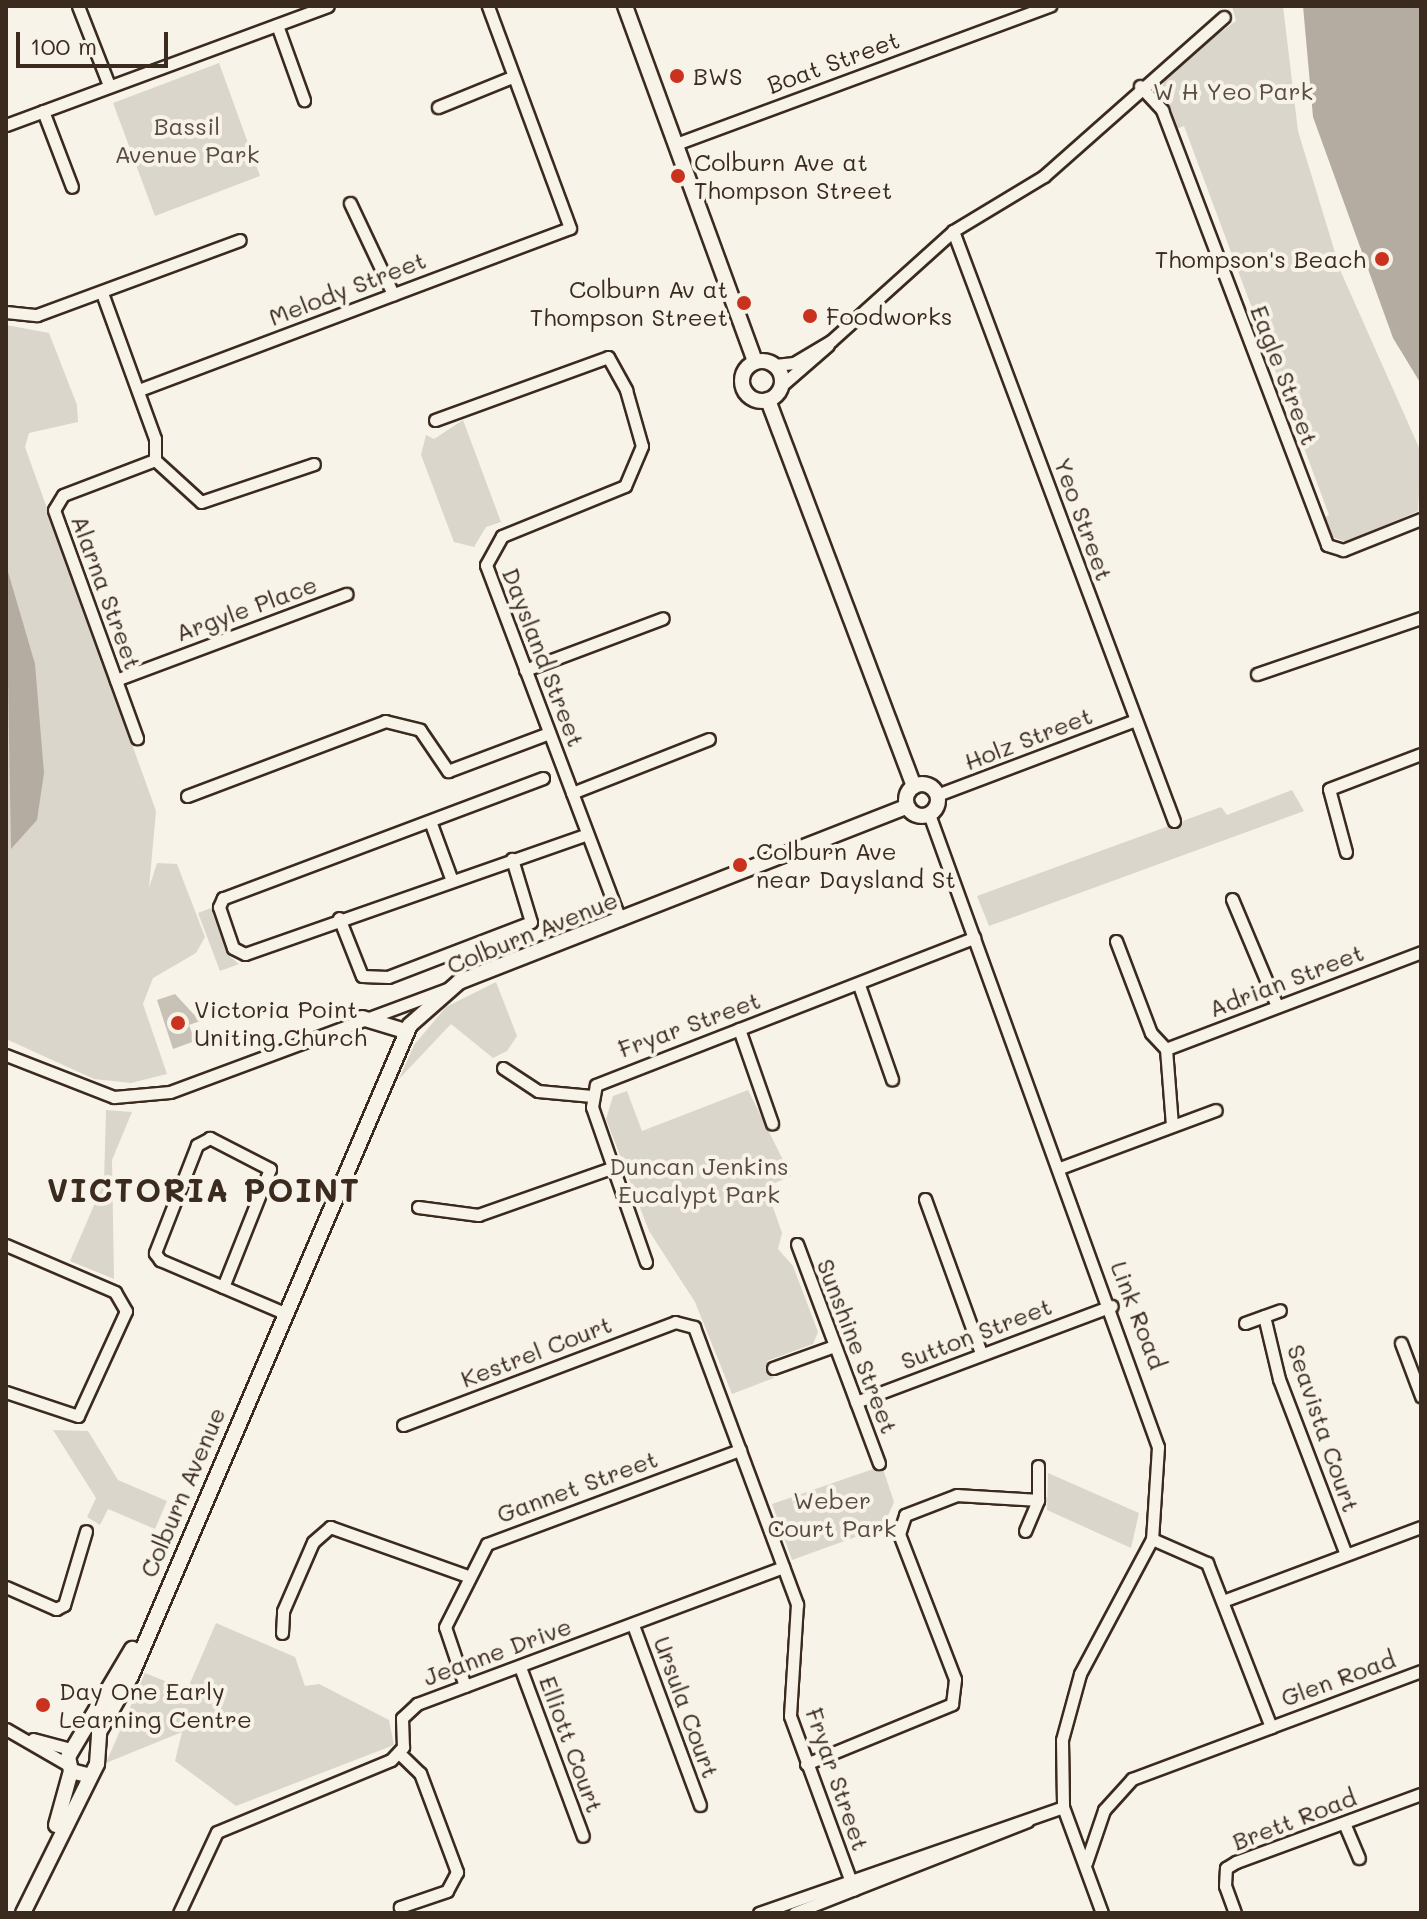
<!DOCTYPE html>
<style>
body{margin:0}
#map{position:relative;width:1427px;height:1919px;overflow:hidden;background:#f7f3e8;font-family:Mali,sans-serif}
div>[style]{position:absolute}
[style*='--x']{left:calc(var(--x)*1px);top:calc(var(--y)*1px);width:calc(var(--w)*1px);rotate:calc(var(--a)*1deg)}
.green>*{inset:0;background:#dbd6cb}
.water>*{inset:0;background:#b4aca0}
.building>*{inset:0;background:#c8c1b6}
.roads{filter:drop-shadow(2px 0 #3b2a1e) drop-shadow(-2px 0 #3b2a1e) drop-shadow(0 2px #3b2a1e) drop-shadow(0 -2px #3b2a1e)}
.minor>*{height:11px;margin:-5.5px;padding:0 5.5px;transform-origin:5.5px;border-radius:5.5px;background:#f7f3e8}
.major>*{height:14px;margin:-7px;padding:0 7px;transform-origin:7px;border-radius:7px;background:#f7f3e8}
.major>.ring{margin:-7px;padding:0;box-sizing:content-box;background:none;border:14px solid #f7f3e8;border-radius:50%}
.dots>*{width:22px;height:22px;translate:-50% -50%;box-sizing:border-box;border:4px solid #f7f3e8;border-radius:50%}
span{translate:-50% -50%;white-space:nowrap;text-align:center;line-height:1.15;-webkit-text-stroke:8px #f7f3e8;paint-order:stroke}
.street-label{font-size:24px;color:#3b2a1e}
.poi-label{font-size:24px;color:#3b2a1e}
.left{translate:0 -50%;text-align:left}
.right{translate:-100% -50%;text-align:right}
.park-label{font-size:24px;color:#5b4c41}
.district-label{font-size:32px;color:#3b2a1e;font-weight:700;letter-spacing:2px}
.frame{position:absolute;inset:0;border:8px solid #3b2a1e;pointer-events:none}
.scale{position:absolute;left:16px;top:32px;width:152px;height:36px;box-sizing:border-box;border:4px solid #3b2a1e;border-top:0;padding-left:10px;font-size:24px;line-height:28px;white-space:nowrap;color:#3b2a1e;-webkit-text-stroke:6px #f7f3e8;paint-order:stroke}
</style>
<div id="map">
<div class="green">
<div style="clip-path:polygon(1232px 6px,1283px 6px,1298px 131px,1341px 272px,1421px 452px,1418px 511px,1346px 542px,1330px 536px,1322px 519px,1329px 515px,1184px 126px,1176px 129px,1162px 91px,1165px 71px,1236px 21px)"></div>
<div style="clip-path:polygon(219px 63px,260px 176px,155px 216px,113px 103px)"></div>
<div style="clip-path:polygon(6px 325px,49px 333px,77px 405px,78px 422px,29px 433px,25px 447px,156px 811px,149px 888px,157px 863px,177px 864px,205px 937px,196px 953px,153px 978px,143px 1004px,167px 1074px,131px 1083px,94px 1079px,6px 1039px)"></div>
<div style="clip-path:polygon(463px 420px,501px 522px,486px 527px,474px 547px,454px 542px,421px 455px,426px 435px,434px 439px)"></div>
<div style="clip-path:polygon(1292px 790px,1304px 811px,989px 926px,977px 896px,1221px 807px,1227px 815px)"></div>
<div style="clip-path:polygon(211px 908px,229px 956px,239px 964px,220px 971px,198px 913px)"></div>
<div style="clip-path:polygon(496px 982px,517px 1036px,507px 1051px,493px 1058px,451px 1024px,399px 1079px,414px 1045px,446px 1007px)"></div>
<div style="clip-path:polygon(748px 1090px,791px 1176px,766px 1187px,782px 1233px,778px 1249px,793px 1266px,818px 1332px,813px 1344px,767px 1361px,774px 1378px,732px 1394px,695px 1302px,649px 1231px,606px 1119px,613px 1096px,627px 1091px,642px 1131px)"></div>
<div style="clip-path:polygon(106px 1110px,132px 1112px,112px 1160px,114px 1279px,70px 1261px,104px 1182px)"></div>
<div style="clip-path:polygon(53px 1430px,88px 1431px,118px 1480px,167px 1501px,155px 1529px,108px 1509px,100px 1525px,87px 1517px,96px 1498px)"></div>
<div style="clip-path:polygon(882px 1466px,894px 1502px,883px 1527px,792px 1560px,772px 1504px)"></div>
<div style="clip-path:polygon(1048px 1473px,1139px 1513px,1131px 1548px,1047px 1510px)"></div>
<div style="clip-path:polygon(216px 1623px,295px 1657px,305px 1686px,319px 1684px,389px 1720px,394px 1745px,236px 1806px,175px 1761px,182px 1732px,106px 1763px,145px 1673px,187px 1690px)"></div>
</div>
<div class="water">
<div style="clip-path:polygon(1303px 6px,1421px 6px,1421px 384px,1393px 338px,1313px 117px)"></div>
<div style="clip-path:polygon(6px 565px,35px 664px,44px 773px,37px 820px,11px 849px)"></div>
</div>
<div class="building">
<div style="clip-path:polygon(175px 994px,200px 1021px,189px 1025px,195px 1041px,173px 1049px,157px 1000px)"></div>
</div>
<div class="roads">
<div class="minor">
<div style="--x:78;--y:6;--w:85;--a:68.6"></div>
<div style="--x:277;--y:25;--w:80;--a:70.2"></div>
<div style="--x:1140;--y:86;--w:33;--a:47"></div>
<div style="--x:1162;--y:110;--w:465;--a:69.2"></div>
<div style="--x:1327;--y:545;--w:17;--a:17"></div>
<div style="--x:1343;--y:550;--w:84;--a:-21.7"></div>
<div style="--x:438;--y:107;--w:80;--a:-22.1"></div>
<div style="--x:43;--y:111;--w:81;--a:69.1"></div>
<div style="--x:6;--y:125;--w:343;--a:-20.3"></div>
<div style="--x:676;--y:144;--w:399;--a:-20.3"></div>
<div style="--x:350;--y:203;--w:101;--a:64.7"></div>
<div style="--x:953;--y:231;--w:630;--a:69.47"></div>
<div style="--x:102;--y:293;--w:155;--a:70"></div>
<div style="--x:155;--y:439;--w:21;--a:90"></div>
<div style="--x:155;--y:460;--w:98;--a:159.2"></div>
<div style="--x:63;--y:495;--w:17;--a:121"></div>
<div style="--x:54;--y:510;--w:243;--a:70"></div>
<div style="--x:6;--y:312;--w:31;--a:6"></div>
<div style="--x:37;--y:315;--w:216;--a:-20.3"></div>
<div style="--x:775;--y:365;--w:19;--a:-6"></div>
<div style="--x:794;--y:363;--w:43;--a:-30.7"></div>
<div style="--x:831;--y:341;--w:164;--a:-42"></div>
<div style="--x:953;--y:231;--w:106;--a:-31.1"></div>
<div style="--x:1044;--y:176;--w:240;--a:-41.5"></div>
<div style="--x:782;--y:385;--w:61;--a:-41"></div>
<div style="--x:139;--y:390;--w:460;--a:-20.6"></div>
<div style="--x:570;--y:228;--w:237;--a:-110.3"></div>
<div style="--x:435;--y:420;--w:184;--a:-20"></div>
<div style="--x:608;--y:357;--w:38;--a:61"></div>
<div style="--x:626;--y:390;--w:58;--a:74.1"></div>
<div style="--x:642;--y:446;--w:43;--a:113"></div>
<div style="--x:625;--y:486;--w:133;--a:157.9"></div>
<div style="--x:502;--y:536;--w:33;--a:119"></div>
<div style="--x:486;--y:565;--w:379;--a:69.3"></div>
<div style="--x:155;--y:460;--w:62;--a:42.4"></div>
<div style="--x:201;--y:502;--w:119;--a:-18.6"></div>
<div style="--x:525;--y:670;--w:147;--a:-20.6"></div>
<div style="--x:1257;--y:674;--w:173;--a:-18.9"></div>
<div style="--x:116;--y:680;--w:246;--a:-20.5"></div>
<div style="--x:543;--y:778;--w:342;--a:159.4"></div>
<div style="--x:223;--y:898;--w:10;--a:114"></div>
<div style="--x:219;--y:907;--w:43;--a:71.1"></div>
<div style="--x:233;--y:948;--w:13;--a:27"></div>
<div style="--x:245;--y:954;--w:362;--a:-19.3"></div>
<div style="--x:572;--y:793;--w:147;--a:-21.5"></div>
<div style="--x:937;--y:795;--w:212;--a:-20.7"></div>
<div style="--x:187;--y:796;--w:212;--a:-20.7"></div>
<div style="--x:385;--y:721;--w:36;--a:14"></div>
<div style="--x:420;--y:730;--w:50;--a:55.7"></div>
<div style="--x:448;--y:771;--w:108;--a:-20.6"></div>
<div style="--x:929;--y:814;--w:673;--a:70.11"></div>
<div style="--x:1158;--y:1447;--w:92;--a:93.7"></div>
<div style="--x:1152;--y:1539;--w:153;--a:118.1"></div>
<div style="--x:1080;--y:1674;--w:68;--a:105.3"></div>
<div style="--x:1062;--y:1740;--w:67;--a:89.1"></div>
<div style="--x:1063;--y:1807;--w:113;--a:69.8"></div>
<div style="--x:430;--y:821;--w:61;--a:69.8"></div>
<div style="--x:1346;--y:852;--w:65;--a:-105.1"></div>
<div style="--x:1329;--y:789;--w:98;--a:-20.8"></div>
<div style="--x:1232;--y:899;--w:116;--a:67.2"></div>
<div style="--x:339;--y:918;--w:62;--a:68.4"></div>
<div style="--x:362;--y:976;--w:26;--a:2"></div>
<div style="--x:388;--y:977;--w:153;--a:-21"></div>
<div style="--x:531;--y:922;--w:66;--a:-106.8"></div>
<div style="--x:1116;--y:941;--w:98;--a:69.2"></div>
<div style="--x:1151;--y:1033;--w:22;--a:47"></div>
<div style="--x:1166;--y:1049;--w:77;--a:85.5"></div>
<div style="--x:859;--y:985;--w:100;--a:70.7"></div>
<div style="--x:739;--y:1029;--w:100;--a:70.7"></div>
<div style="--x:1166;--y:1049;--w:273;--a:-20.8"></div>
<div style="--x:6;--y:1055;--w:116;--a:21.3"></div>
<div style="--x:114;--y:1097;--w:56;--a:-5.1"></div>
<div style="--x:170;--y:1092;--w:296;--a:-20.4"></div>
<div style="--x:503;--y:1068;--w:42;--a:33.3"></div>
<div style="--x:538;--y:1091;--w:54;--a:5.3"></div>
<div style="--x:1060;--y:1168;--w:166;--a:-20.4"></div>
<div style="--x:925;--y:1199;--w:164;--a:70"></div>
<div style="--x:418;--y:1207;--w:61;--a:7.6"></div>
<div style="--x:478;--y:1215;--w:144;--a:-19.4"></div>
<div style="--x:797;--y:1244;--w:234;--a:69.5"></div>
<div style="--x:6;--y:1245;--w:119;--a:23.3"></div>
<div style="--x:115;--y:1292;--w:22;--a:60"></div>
<div style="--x:126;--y:1311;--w:115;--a:114.6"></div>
<div style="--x:78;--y:1416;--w:76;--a:-161.6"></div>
<div style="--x:646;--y:1262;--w:164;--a:-109.2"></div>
<div style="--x:592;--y:1107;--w:22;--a:-80"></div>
<div style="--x:596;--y:1085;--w:406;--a:-21.3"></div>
<div style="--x:223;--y:1287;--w:127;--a:-68.3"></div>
<div style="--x:270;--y:1169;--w:68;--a:-152.7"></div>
<div style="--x:210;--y:1138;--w:15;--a:152"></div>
<div style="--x:197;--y:1145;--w:116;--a:111.3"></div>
<div style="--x:155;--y:1253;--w:9;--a:54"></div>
<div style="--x:160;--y:1260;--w:133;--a:23.1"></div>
<div style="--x:1264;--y:1316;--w:65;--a:76.6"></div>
<div style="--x:1279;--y:1379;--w:187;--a:69.1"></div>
<div style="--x:1245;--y:1323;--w:37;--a:-20"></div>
<div style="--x:1401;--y:1343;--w:57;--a:69.3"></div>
<div style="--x:773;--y:1368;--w:65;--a:-19.8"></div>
<div style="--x:856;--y:1402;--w:273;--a:-20.6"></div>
<div style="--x:403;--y:1425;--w:291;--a:-20.7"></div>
<div style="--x:675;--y:1322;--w:20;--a:15"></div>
<div style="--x:694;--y:1327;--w:296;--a:69.6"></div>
<div style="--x:797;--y:1604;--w:112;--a:93.6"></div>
<div style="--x:790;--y:1716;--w:185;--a:69.8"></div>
<div style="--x:1025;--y:1531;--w:34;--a:-67"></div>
<div style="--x:1038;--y:1500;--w:34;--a:-90"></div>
<div style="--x:6;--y:1587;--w:55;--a:23.7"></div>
<div style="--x:56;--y:1609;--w:9;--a:-27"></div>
<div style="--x:64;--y:1605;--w:77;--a:-73.4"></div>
<div style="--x:1223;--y:1601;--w:211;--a:-20.5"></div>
<div style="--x:633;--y:1625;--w:192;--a:69.6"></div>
<div style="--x:282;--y:1633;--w:22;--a:-87"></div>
<div style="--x:283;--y:1611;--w:75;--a:-66.5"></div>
<div style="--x:313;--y:1542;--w:23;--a:-41"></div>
<div style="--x:330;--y:1527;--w:143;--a:19.6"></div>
<div style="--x:520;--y:1667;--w:180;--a:69.6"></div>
<div style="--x:465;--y:1686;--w:62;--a:-108.7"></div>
<div style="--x:445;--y:1627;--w:93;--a:-63.2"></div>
<div style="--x:487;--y:1544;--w:270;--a:-20.4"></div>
<div style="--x:1271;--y:1727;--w:160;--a:-20.5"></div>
<div style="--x:6;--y:1729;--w:72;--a:30.1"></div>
<div style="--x:33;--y:1739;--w:39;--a:15"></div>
<div style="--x:400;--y:1754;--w:28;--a:44"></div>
<div style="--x:420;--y:1773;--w:106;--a:69.5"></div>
<div style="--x:457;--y:1872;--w:21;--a:118"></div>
<div style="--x:447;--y:1891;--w:50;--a:161.2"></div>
<div style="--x:806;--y:1764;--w:158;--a:-22.3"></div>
<div style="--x:952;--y:1704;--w:25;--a:-83"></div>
<div style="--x:955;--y:1679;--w:155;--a:-111.1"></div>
<div style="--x:899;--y:1534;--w:20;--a:-72"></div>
<div style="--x:905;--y:1515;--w:56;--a:-21"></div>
<div style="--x:957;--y:1495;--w:81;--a:3.5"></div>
<div style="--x:1344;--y:1823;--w:38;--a:67"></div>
<div style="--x:1086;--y:1863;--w:56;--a:-71.2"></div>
<div style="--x:1104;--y:1810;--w:42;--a:-47.9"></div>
<div style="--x:1132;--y:1779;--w:148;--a:-20.5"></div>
<div style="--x:1271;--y:1727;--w:176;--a:-111.3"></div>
<div style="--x:1207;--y:1563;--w:60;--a:-156.4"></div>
<div style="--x:179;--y:1913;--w:89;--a:-64.9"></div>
<div style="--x:217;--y:1832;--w:188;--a:-22.5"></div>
<div style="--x:391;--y:1760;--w:18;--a:-47"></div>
<div style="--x:403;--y:1747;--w:29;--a:-92"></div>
<div style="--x:402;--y:1718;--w:21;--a:-43"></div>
<div style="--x:417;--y:1704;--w:391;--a:-20.5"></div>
<div style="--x:759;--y:1913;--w:322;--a:-19.2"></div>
<div style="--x:794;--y:1913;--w:251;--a:-21.5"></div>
<div style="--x:1235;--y:1913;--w:29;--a:-110"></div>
<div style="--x:1225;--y:1886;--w:18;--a:-87"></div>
<div style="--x:1226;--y:1868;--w:12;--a:-31"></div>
<div style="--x:1236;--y:1862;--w:197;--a:-20.2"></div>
</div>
<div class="major">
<div style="--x:625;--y:6;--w:379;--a:69.9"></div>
<div class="ring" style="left:742px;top:361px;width:26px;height:26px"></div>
<div style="--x:768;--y:400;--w:413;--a:69.3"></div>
<div class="ring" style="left:906px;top:784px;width:18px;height:18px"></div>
<div style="--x:362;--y:1018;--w:45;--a:16.8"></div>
<div style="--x:87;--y:1775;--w:16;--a:-166"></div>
<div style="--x:71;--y:1771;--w:14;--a:-102"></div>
<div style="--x:68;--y:1757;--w:126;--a:-59.3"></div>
<div style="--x:56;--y:1825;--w:56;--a:-74.5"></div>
<div style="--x:23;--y:1913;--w:166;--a:-63.6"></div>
<div style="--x:97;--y:1764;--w:32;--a:-86"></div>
<div style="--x:99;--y:1732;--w:64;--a:-60.3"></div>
<div style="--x:131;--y:1676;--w:708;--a:-66.8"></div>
<div style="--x:410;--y:1025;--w:65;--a:-41.3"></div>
<div style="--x:459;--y:982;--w:481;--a:-21.4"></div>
</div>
</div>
<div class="dots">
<div style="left:677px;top:76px;background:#c8321e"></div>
<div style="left:678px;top:176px;background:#c8321e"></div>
<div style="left:1382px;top:259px;background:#c8321e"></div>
<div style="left:744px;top:303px;background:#c8321e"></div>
<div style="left:810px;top:316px;background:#c8321e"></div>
<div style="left:740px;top:865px;background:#c8321e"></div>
<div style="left:178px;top:1023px;background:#c8321e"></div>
<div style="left:43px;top:1705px;background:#c8321e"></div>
</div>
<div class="street-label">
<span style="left:833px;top:62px;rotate:-20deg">Boat Street</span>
<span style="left:347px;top:288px;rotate:-21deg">Melody Street</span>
<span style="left:1285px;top:375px;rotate:69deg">Eagle Street</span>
<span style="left:1084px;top:519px;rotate:70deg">Yeo Street</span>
<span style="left:107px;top:592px;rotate:70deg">Alarna Street</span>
<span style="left:246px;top:608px;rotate:-20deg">Argyle Place</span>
<span style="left:544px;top:657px;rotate:69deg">Daysland Street</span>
<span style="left:1028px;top:738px;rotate:-21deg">Holz Street</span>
<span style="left:532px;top:932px;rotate:-22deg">Colburn Avenue</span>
<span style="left:1286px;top:980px;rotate:-21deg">Adrian Street</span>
<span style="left:689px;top:1024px;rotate:-20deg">Fryar Street</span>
<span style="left:1139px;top:1315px;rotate:69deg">Link Road</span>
<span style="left:976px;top:1333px;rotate:-21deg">Sutton Street</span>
<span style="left:858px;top:1346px;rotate:69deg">Sunshine Street</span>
<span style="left:536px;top:1351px;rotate:-21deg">Kestrel Court</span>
<span style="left:1324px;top:1428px;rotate:71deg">Seavista Court</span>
<span style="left:577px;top:1486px;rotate:-20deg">Gannet Street</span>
<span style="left:182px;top:1492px;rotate:-67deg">Colburn Avenue</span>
<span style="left:497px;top:1651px;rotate:-20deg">Jeanne Drive</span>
<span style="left:1338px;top:1678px;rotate:-20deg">Glen Road</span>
<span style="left:687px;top:1707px;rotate:70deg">Ursula Court</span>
<span style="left:572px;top:1744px;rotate:70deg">Elliott Court</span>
<span style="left:838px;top:1779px;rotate:71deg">Fryar Street</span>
<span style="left:1294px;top:1819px;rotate:-21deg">Brett Road</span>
</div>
<div class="poi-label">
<span class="left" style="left:693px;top:76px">BWS</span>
<span class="left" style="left:694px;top:176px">Colburn Ave at<br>Thompson Street</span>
<span class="right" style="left:1366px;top:259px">Thompson's Beach</span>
<span class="right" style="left:728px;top:303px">Colburn Av at<br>Thompson Street</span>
<span class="left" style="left:826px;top:316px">Foodworks</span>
<span class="left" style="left:756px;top:865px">Colburn Ave<br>near Daysland St</span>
<span class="left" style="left:194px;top:1023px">Victoria Point<br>Uniting Church</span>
<span class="left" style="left:59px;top:1705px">Day One Early<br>Learning Centre</span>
</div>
<div class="park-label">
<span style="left:1233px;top:91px">W H Yeo Park</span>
<span style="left:187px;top:140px">Bassil<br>Avenue Park</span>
<span style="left:699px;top:1180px">Duncan Jenkins<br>Eucalypt Park</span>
<span style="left:832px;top:1514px">Weber<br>Court Park</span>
</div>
<div class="district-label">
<span style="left:204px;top:1189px">VICTORIA POINT</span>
</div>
<div class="frame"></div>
<div class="scale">100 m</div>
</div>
